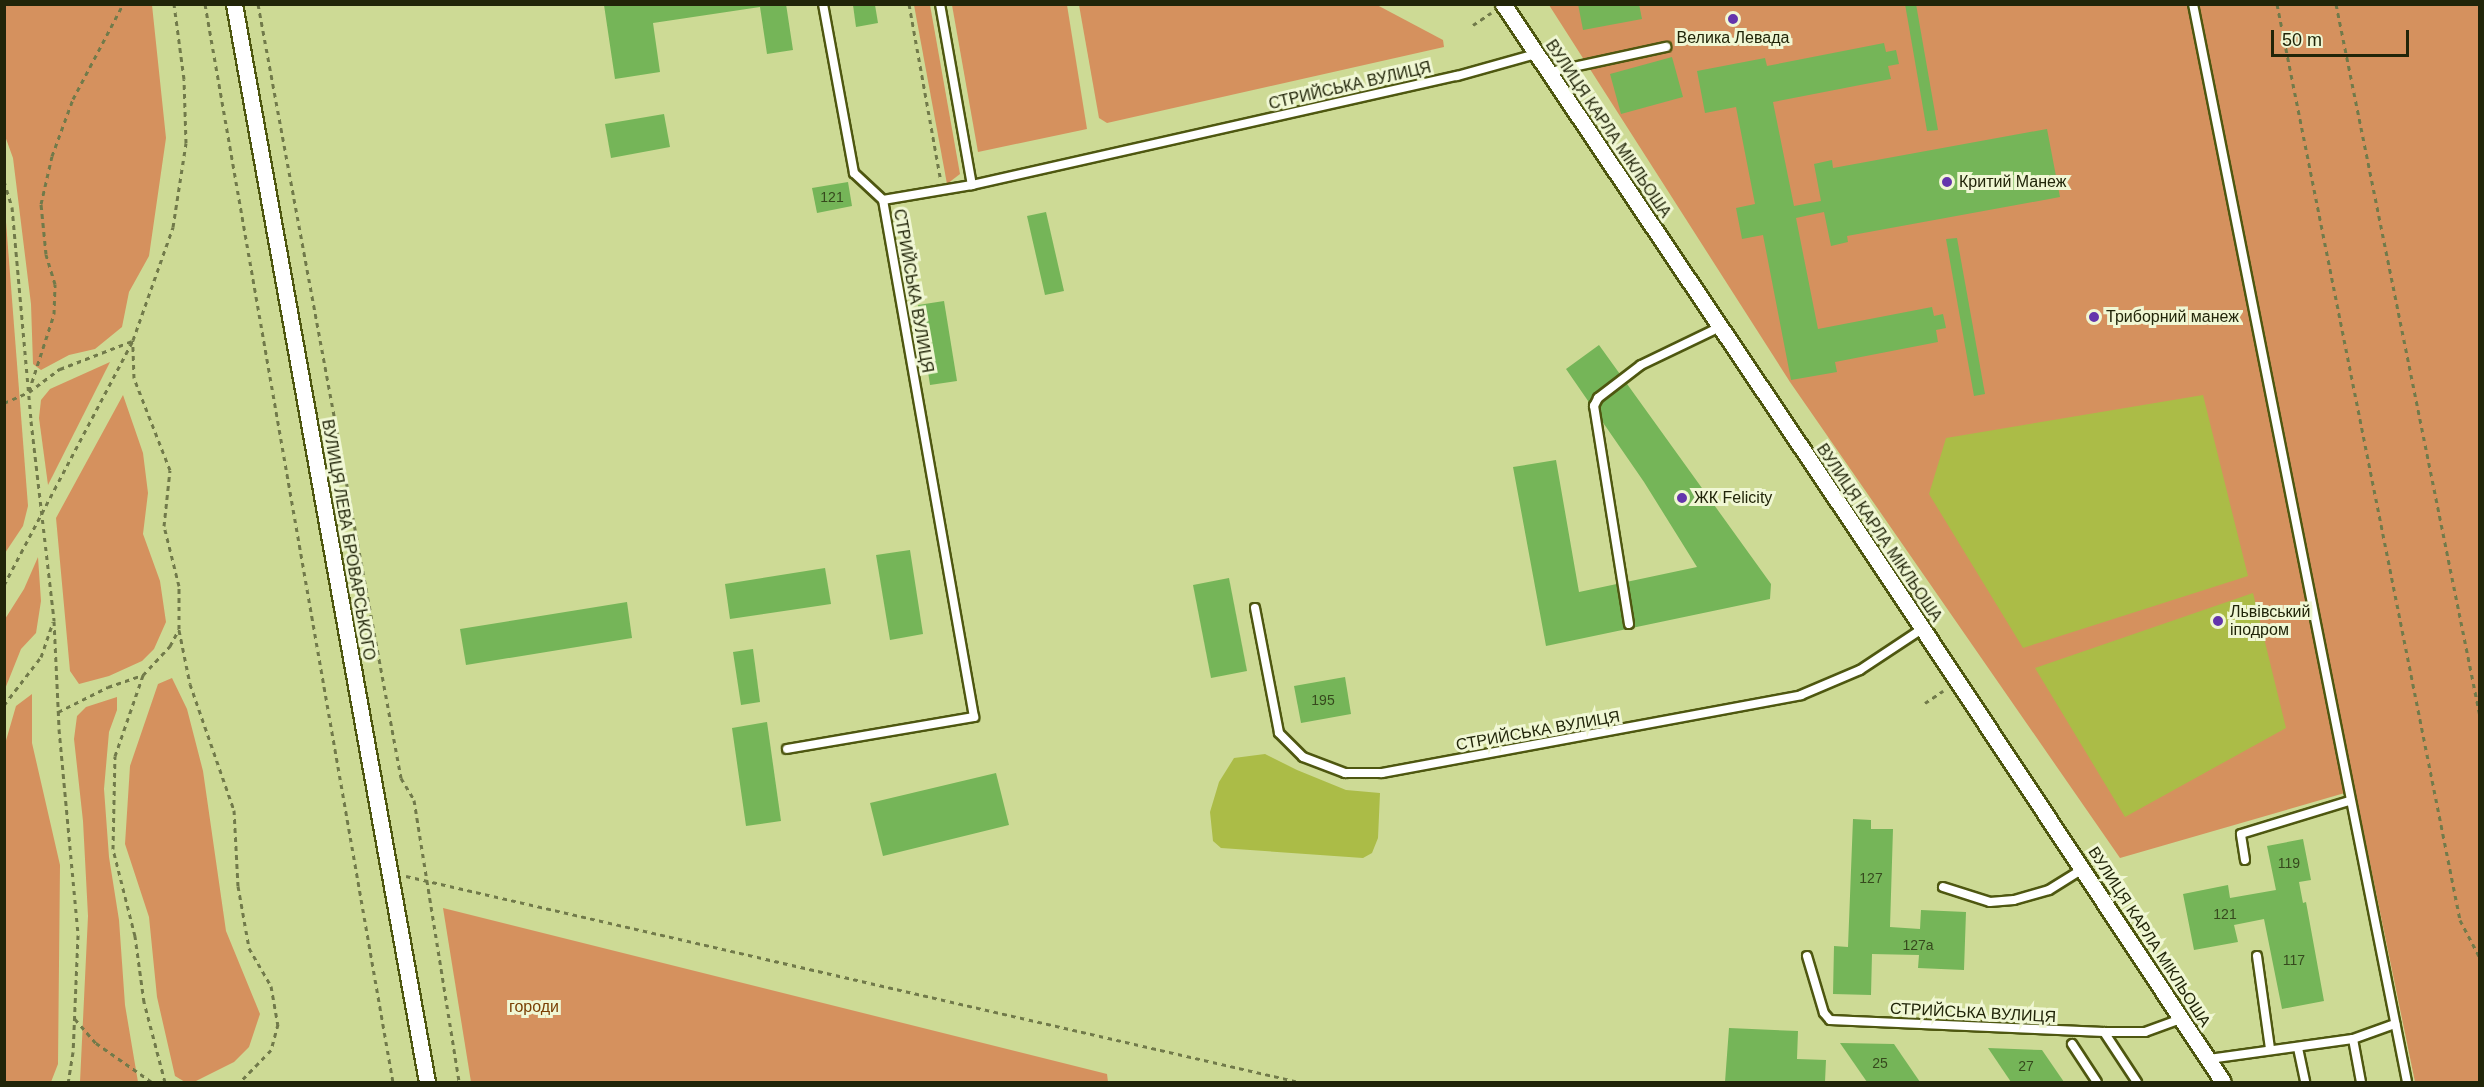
<!DOCTYPE html>
<meta charset="utf-8">
<style>
body{margin:0}
#map{position:relative;width:2484px;height:1087px;overflow:hidden;background:#cdda95;font-family:Arial,sans-serif}
div>[style]{position:absolute}
[style*='--x']{left:calc(var(--x)*1px);top:calc(var(--y)*1px);width:calc(var(--w)*1px);rotate:calc(var(--a)*1deg)}
.green>*{inset:0;background:#d5915e}
.water>*{inset:0;background:#abbc47}
.building>*{inset:0;background:#75b558}
.path>*{height:3px;margin-top:-1.5px;transform-origin:0;background:repeating-linear-gradient(90deg,#717a4a 0 4.5px,transparent 0 9px)}
.roads{filter:drop-shadow(2px 0 #4e5710) drop-shadow(-2px 0 #4e5710) drop-shadow(0 2px #4e5710) drop-shadow(0 -2px #4e5710)}
.lane>*{height:8px;margin:-4px;padding:0 4px;transform-origin:4px;border-radius:4px;background:#fff}
.street>*{height:15px;margin:-7.5px;padding:0 7.5px;transform-origin:7.5px;border-radius:7.5px;background:#fff}
.dots>*{width:16px;height:16px;translate:-50% -50%;box-sizing:border-box;border:3px solid #f0f7d4;border-radius:50%}
span{translate:-50% -50%;white-space:nowrap;text-align:center;line-height:1.15;-webkit-text-stroke:6px #f0f7d4;paint-order:stroke}
.number-label{font-size:14px;color:#36491d}
.number-label span{-webkit-text-stroke-width:0}
.poi-label{font-size:16px;color:#212509}
.left{translate:0 -50%;text-align:left}
.street-label{font-size:16px;color:#212509}
.park-label{font-size:16px;color:#7b4005}
.frame{position:absolute;inset:0;border:6px solid #212509;pointer-events:none}
.scale{position:absolute;left:2271px;top:30px;width:138px;height:27px;box-sizing:border-box;border:3px solid #212509;border-top:0;padding-left:8px;font-size:18px;line-height:21px;white-space:nowrap;color:#212509;-webkit-text-stroke:4px #f0f7d4;paint-order:stroke}
</style>
<div id="map">
<div class="green">
<div style="clip-path:polygon(5px 4px,152px 5px,166px 138px,149px 256px,129px 292px,122px 327px,95px 349px,69px 355px,41px 370px,33px 364px,31px 304px,13px 158px,5px 136px)"></div>
<div style="clip-path:polygon(914px 5px,930px 5px,960px 174px,947px 184px)"></div>
<div style="clip-path:polygon(952px 5px,1067px 5px,1087px 129px,978px 152px)"></div>
<div style="clip-path:polygon(1079px 5px,1377px 5px,1443px 40px,1444px 47px,1107px 123px,1099px 118px)"></div>
<div style="clip-path:polygon(1549px 5px,2479px 5px,2479px 1082px,2415px 1082px,2355px 790px,2120px 858px,1790px 382px)"></div>
<div style="clip-path:polygon(5px 209px,28px 506px,23px 526px,5px 553px)"></div>
<div style="clip-path:polygon(110px 362px,48px 485px,39px 418px,41px 400px,50px 389px)"></div>
<div style="clip-path:polygon(123px 395px,143px 453px,148px 493px,143px 534px,160px 581px,166px 622px,154px 649px,142px 661px,109px 676px,79px 684px,70px 671px,56px 518px)"></div>
<div style="clip-path:polygon(38px 557px,41px 601px,36px 633px,21px 649px,5px 689px,5px 619px,24px 589px)"></div>
<div style="clip-path:polygon(172px 678px,187px 709px,203px 771px,226px 931px,260px 1014px,249px 1047px,234px 1062px,194px 1082px,185px 1082px,175px 1076px,157px 997px,149px 917px,125px 844px,130px 766px,158px 684px)"></div>
<div style="clip-path:polygon(32px 694px,32px 743px,60px 865px,58px 1064px,51px 1082px,5px 1082px,5px 744px,16px 706px)"></div>
<div style="clip-path:polygon(117px 697px,117px 710px,109px 732px,104px 789px,109px 857px,119px 920px,125px 1005px,138px 1082px,80px 1082px,88px 916px,83px 821px,74px 739px,77px 716px,86px 707px)"></div>
<div style="clip-path:polygon(443px 908px,1107px 1074px,1108px 1082px,471px 1082px)"></div>
</div>
<div class="water">
<div style="clip-path:polygon(2203px 395px,2248px 576px,2023px 648px,1929px 494px,1946px 438px)"></div>
<div style="clip-path:polygon(2253px 593px,2286px 728px,2125px 817px,2035px 668px)"></div>
<div style="clip-path:polygon(1265px 754px,1297px 770px,1346px 790px,1380px 793px,1378px 838px,1372px 853px,1363px 858px,1221px 848px,1213px 841px,1210px 812px,1219px 782px,1234px 758px)"></div>
</div>
<div class="building">
<div style="clip-path:polygon(786px 4px,793px 50px,767px 54px,760px 7px,653px 23px,660px 72px,615px 79px,604px 5px)"></div>
<div style="clip-path:polygon(1578px 4px,1639px 4px,1642px 19px,1583px 30px)"></div>
<div style="clip-path:polygon(1905px 4px,1916px 4px,1938px 130px,1927px 131px)"></div>
<div style="clip-path:polygon(853px 5px,875px 5px,878px 23px,856px 27px)"></div>
<div style="clip-path:polygon(1884px 43px,1886px 52px,1896px 50px,1899px 64px,1888px 66px,1891px 79px,1773px 102px,1794px 206px,1821px 201px,1814px 164px,1832px 160px,1833px 168px,2047px 129px,2060px 197px,1847px 236px,1848px 242px,1831px 246px,1824px 212px,1796px 218px,1818px 329px,1932px 307px,1934px 316px,1943px 314px,1946px 328px,1936px 330px,1938px 342px,1835px 362px,1837px 372px,1791px 380px,1763px 235px,1742px 239px,1736px 208px,1755px 204px,1736px 107px,1705px 113px,1697px 71px,1765px 58px,1767px 66px)"></div>
<div style="clip-path:polygon(1672px 57px,1683px 97px,1621px 114px,1610px 74px)"></div>
<div style="clip-path:polygon(664px 114px,670px 147px,611px 158px,605px 124px)"></div>
<div style="clip-path:polygon(848px 182px,852px 206px,817px 213px,812px 188px)"></div>
<div style="clip-path:polygon(1046px 212px,1064px 291px,1045px 295px,1027px 216px)"></div>
<div style="clip-path:polygon(1957px 238px,1985px 394px,1974px 396px,1946px 239px)"></div>
<div style="clip-path:polygon(944px 301px,957px 381px,930px 385px,918px 305px)"></div>
<div style="clip-path:polygon(1599px 345px,1771px 584px,1770px 599px,1546px 646px,1513px 467px,1556px 460px,1579px 592px,1697px 567px,1644px 482px,1566px 369px)"></div>
<div style="clip-path:polygon(910px 550px,923px 634px,890px 640px,876px 555px)"></div>
<div style="clip-path:polygon(825px 568px,831px 604px,730px 619px,725px 584px)"></div>
<div style="clip-path:polygon(1229px 578px,1247px 671px,1211px 678px,1193px 585px)"></div>
<div style="clip-path:polygon(627px 602px,632px 638px,466px 665px,460px 629px)"></div>
<div style="clip-path:polygon(753px 649px,760px 702px,741px 705px,733px 652px)"></div>
<div style="clip-path:polygon(1345px 677px,1351px 714px,1301px 723px,1294px 686px)"></div>
<div style="clip-path:polygon(767px 722px,781px 821px,746px 826px,732px 728px)"></div>
<div style="clip-path:polygon(996px 773px,1009px 825px,883px 856px,870px 803px)"></div>
<div style="clip-path:polygon(1853px 819px,1871px 820px,1871px 829px,1893px 829px,1890px 927px,1920px 929px,1921px 910px,1966px 912px,1964px 970px,1918px 968px,1919px 955px,1872px 954px,1871px 995px,1833px 994px,1834px 946px,1848px 947px)"></div>
<div style="clip-path:polygon(2303px 839px,2311px 880px,2299px 882px,2303px 903px,2306px 902px,2324px 1001px,2282px 1009px,2264px 919px,2234px 925px,2238px 942px,2194px 950px,2183px 894px,2228px 885px,2230px 898px,2276px 890px,2267px 846px)"></div>
<div style="clip-path:polygon(1729px 1028px,1798px 1031px,1797px 1059px,1826px 1060px,1825px 1082px,1725px 1082px)"></div>
<div style="clip-path:polygon(1840px 1043px,1894px 1044px,1920px 1082px,1867px 1082px)"></div>
<div style="clip-path:polygon(1988px 1048px,2042px 1050px,2064px 1082px,2011px 1082px)"></div>
</div>
<div class="path">
<div style="--x:205;--y:4;--w:1094;--a:80.11"></div>
<div style="--x:258;--y:4;--w:787;--a:79.53"></div>
<div style="--x:401;--y:778;--w:26;--a:59"></div>
<div style="--x:414;--y:800;--w:286;--a:80.9"></div>
<div style="--x:909;--y:4;--w:176;--a:79.8"></div>
<div style="--x:2277;--y:4;--w:934;--a:78.7"></div>
<div style="--x:2460;--y:920;--w:43;--a:62.2"></div>
<div style="--x:2336;--y:4;--w:726;--a:78.57"></div>
<div style="--x:1473;--y:25;--w:22;--a:-34"></div>
<div style="--x:4;--y:181;--w:27;--a:73"></div>
<div style="--x:12;--y:207;--w:215;--a:84.9"></div>
<div style="--x:31;--y:421;--w:201;--a:83.4"></div>
<div style="--x:54;--y:621;--w:108;--a:87.3"></div>
<div style="--x:59;--y:729;--w:207;--a:84.7"></div>
<div style="--x:78;--y:935;--w:117;--a:92.4"></div>
<div style="--x:73;--y:1052;--w:30;--a:99"></div>
<div style="--x:29;--y:391;--w:81;--a:-72"></div>
<div style="--x:54;--y:314;--w:30;--a:-88"></div>
<div style="--x:55;--y:284;--w:31;--a:-107"></div>
<div style="--x:46;--y:254;--w:50;--a:-95.7"></div>
<div style="--x:41;--y:204;--w:49;--a:-77.1"></div>
<div style="--x:52;--y:156;--w:61;--a:-69.8"></div>
<div style="--x:73;--y:99;--w:107;--a:-62.2"></div>
<div style="--x:4;--y:403;--w:27;--a:-24"></div>
<div style="--x:29;--y:392;--w:39;--a:-37"></div>
<div style="--x:60;--y:369;--w:77;--a:-21.3"></div>
<div style="--x:4;--y:585;--w:275;--a:-62.2"></div>
<div style="--x:179;--y:630;--w:55;--a:78.5"></div>
<div style="--x:190;--y:684;--w:133;--a:70.8"></div>
<div style="--x:234;--y:810;--w:76;--a:87"></div>
<div style="--x:238;--y:886;--w:63;--a:79.9"></div>
<div style="--x:249;--y:948;--w:44;--a:59.9"></div>
<div style="--x:271;--y:986;--w:39;--a:80"></div>
<div style="--x:278;--y:1024;--w:27;--a:105"></div>
<div style="--x:271;--y:1050;--w:45;--a:134.1"></div>
<div style="--x:1925;--y:703;--w:22;--a:-34"></div>
<div style="--x:4;--y:705;--w:61;--a:-52.4"></div>
<div style="--x:41;--y:657;--w:37;--a:-71"></div>
<div style="--x:58;--y:712;--w:56;--a:-26.6"></div>
<div style="--x:108;--y:687;--w:37;--a:-19"></div>
<div style="--x:406;--y:876;--w:916;--a:12.99"></div>
<div style="--x:75;--y:1019;--w:32;--a:49"></div>
<div style="--x:96;--y:1043;--w:68;--a:34.9"></div>
<div style="--x:165;--y:1082;--w:83;--a:-104.7"></div>
<div style="--x:144;--y:1002;--w:67;--a:-97.8"></div>
<div style="--x:135;--y:936;--w:90;--a:-104.2"></div>
<div style="--x:113;--y:849;--w:93;--a:-88.8"></div>
<div style="--x:115;--y:756;--w:86;--a:-70.9"></div>
<div style="--x:143;--y:675;--w:40;--a:-47"></div>
<div style="--x:170;--y:646;--w:19;--a:-62"></div>
<div style="--x:179;--y:629;--w:43;--a:-90"></div>
<div style="--x:179;--y:586;--w:62;--a:-104"></div>
<div style="--x:164;--y:526;--w:56;--a:-83.9"></div>
<div style="--x:170;--y:470;--w:99;--a:-111.4"></div>
<div style="--x:134;--y:378;--w:38;--a:-92"></div>
<div style="--x:133;--y:340;--w:120;--a:-70.5"></div>
<div style="--x:173;--y:227;--w:85;--a:-81.2"></div>
<div style="--x:186;--y:143;--w:64;--a:-91.8"></div>
<div style="--x:184;--y:79;--w:76;--a:-97.6"></div>
</div>
<div class="roads">
<div class="lane">
<div style="--x:823;--y:4;--w:172;--a:79.6"></div>
<div style="--x:854;--y:173;--w:40;--a:43"></div>
<div style="--x:940;--y:4;--w:184;--a:80"></div>
<div style="--x:2193;--y:4;--w:1099;--a:78.77"></div>
<div style="--x:1550;--y:72;--w:119;--a:-12.2"></div>
<div style="--x:1255;--y:608;--w:127;--a:79.1"></div>
<div style="--x:1279;--y:733;--w:34;--a:45"></div>
<div style="--x:1303;--y:757;--w:45;--a:20.9"></div>
<div style="--x:1345;--y:773;--w:37;--a:0"></div>
<div style="--x:1382;--y:773;--w:426;--a:-10.5"></div>
<div style="--x:1801;--y:695;--w:64;--a:-23"></div>
<div style="--x:1860;--y:670;--w:74;--a:-33.5"></div>
<div style="--x:1629;--y:624;--w:221;--a:-99.1"></div>
<div style="--x:1594;--y:406;--w:9;--a:-63"></div>
<div style="--x:1598;--y:398;--w:54;--a:-37.5"></div>
<div style="--x:1641;--y:365;--w:88;--a:-25.7"></div>
<div style="--x:787;--y:749;--w:190;--a:-9.7"></div>
<div style="--x:974;--y:717;--w:525;--a:-99.98"></div>
<div style="--x:883;--y:200;--w:90;--a:-9.6"></div>
<div style="--x:972;--y:185;--w:497;--a:-12.7"></div>
<div style="--x:1457;--y:76;--w:82;--a:-15.6"></div>
<div style="--x:2245;--y:860;--w:26;--a:-99"></div>
<div style="--x:2241;--y:834;--w:113;--a:-17"></div>
<div style="--x:1943;--y:887;--w:49;--a:17.7"></div>
<div style="--x:1990;--y:902;--w:24;--a:-5"></div>
<div style="--x:2014;--y:900;--w:36;--a:-16"></div>
<div style="--x:2049;--y:890;--w:39;--a:-32"></div>
<div style="--x:1807;--y:956;--w:59;--a:73.4"></div>
<div style="--x:1824;--y:1013;--w:9;--a:49"></div>
<div style="--x:1830;--y:1020;--w:274;--a:2.5"></div>
<div style="--x:2104;--y:1032;--w:41;--a:0"></div>
<div style="--x:2145;--y:1032;--w:38;--a:-20"></div>
<div style="--x:2257;--y:956;--w:94;--a:82"></div>
<div style="--x:2104;--y:1032;--w:60;--a:56.6"></div>
<div style="--x:2353;--y:1039;--w:44;--a:79.5"></div>
<div style="--x:2072;--y:1044;--w:45;--a:56.7"></div>
<div style="--x:2298;--y:1048;--w:35;--a:78"></div>
<div style="--x:2209;--y:1059;--w:145;--a:-7.9"></div>
<div style="--x:2353;--y:1039;--w:45;--a:-19.7"></div>
</div>
<div class="street">
<div style="--x:234;--y:4;--w:1095;--a:79.85"></div>
<div style="--x:1503;--y:4;--w:663;--a:56.07"></div>
<div style="--x:1873;--y:554;--w:633;--a:56.46"></div>
</div>
</div>
<div class="dots">
<div style="left:1733px;top:19px;background:#6435ac"></div>
<div style="left:1947px;top:182px;background:#6435ac"></div>
<div style="left:2094px;top:317px;background:#6435ac"></div>
<div style="left:1682px;top:498px;background:#6435ac"></div>
<div style="left:2218px;top:621px;background:#6435ac"></div>
</div>
<div class="number-label">
<span style="left:832px;top:197px">121</span>
<span style="left:1323px;top:700px">195</span>
<span style="left:2289px;top:863px">119</span>
<span style="left:1871px;top:878px">127</span>
<span style="left:2225px;top:914px">121</span>
<span style="left:1918px;top:945px">127а</span>
<span style="left:2294px;top:960px">117</span>
<span style="left:1880px;top:1063px">25</span>
<span style="left:2026px;top:1066px">27</span>
</div>
<div class="poi-label">
<span style="left:1733px;top:38px">Велика Левада</span>
<span class="left" style="left:1959px;top:182px">Критий Манеж</span>
<span class="left" style="left:2106px;top:317px">Триборний манеж</span>
<span class="left" style="left:1694px;top:498px">ЖК Felicity</span>
<span class="left" style="left:2230px;top:621px">Львівський<br>іподром</span>
</div>
<div class="street-label">
<span style="left:1350px;top:86px;rotate:-13deg">СТРИЙСЬКА ВУЛИЦЯ</span>
<span style="left:1608px;top:129px;rotate:56deg">ВУЛИЦЯ КАРЛА МІКЛЬОША</span>
<span style="left:913px;top:291px;rotate:80deg">СТРИЙСЬКА ВУЛИЦЯ</span>
<span style="left:1879px;top:533px;rotate:56deg">ВУЛИЦЯ КАРЛА МІКЛЬОША</span>
<span style="left:348px;top:540px;rotate:80deg">ВУЛИЦЯ ЛЕВА БРОВАРСЬКОГО</span>
<span style="left:1538px;top:731px;rotate:-10deg">СТРИЙСЬКА ВУЛИЦЯ</span>
<span style="left:2149px;top:937px;rotate:57deg">ВУЛИЦЯ КАРЛА МІКЛЬОША</span>
<span style="left:1973px;top:1013px;rotate:3deg">СТРИЙСЬКА ВУЛИЦЯ</span>
</div>
<div class="park-label">
<span style="left:534px;top:1007px">городи</span>
</div>
<div class="frame"></div>
<div class="scale">50 m</div>
</div>
